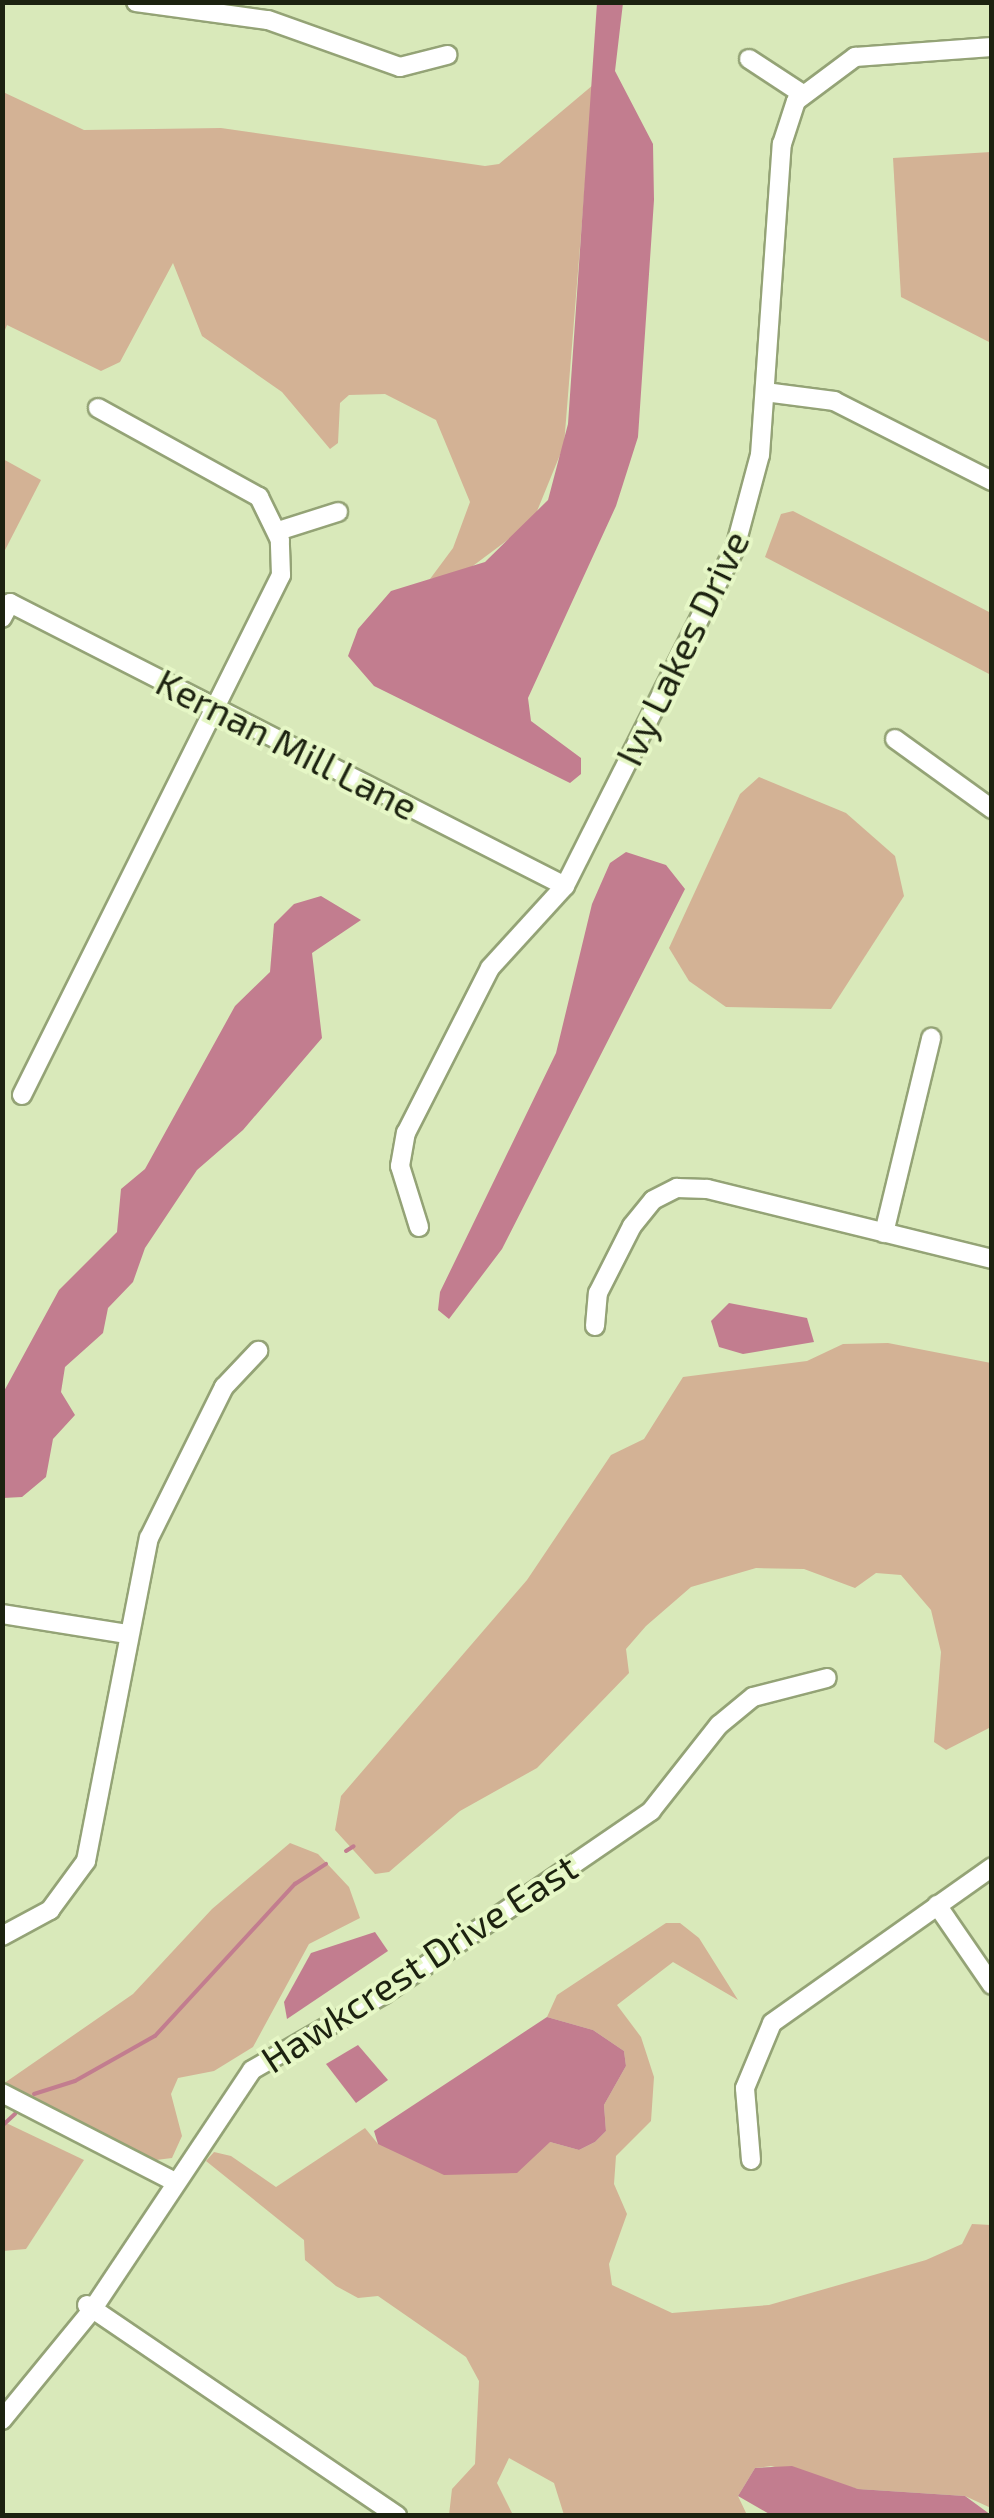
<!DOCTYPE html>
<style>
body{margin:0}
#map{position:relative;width:994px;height:2518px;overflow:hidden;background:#d9e9ba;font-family:"Exo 2",sans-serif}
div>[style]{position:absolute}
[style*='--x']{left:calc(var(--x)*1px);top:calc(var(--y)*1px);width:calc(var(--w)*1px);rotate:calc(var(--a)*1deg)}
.green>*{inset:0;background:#d3b295}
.water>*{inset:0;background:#c27d8f}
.stream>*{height:4px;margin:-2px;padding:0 2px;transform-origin:2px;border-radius:2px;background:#c27d8f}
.roads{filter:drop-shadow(2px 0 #94a376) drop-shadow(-2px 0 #94a376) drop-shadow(0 2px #94a376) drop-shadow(0 -2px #94a376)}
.minor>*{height:18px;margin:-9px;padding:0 9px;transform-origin:9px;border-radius:9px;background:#fff}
span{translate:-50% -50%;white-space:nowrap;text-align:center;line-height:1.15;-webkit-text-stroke:8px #e6f7c6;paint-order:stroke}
.street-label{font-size:38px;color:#1c2210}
.frame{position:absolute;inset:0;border:5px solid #1c2210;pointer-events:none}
</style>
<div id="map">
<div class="green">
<div style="clip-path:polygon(593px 85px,564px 445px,533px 521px,462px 574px,430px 579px,453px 548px,470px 502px,436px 420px,385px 394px,349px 395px,340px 403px,338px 443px,330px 449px,282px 392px,202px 336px,173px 263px,120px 362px,101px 371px,7px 325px,3px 335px,3px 92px,84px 130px,221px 128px,485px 166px,499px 164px)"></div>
<div style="clip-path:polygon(991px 152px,992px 152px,991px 343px,901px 297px,893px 158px)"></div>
<div style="clip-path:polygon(3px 459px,41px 480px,3px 554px)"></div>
<div style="clip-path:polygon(793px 511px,991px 613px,991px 675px,765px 557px,781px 514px)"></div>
<div style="clip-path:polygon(759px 777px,846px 813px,895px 856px,904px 896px,831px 1009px,726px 1007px,689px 981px,669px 948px,740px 794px)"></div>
<div style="clip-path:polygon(888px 1343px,991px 1363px,991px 1727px,946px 1750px,934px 1742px,941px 1652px,931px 1610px,901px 1575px,876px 1573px,855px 1588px,804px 1569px,756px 1568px,691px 1587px,646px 1626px,626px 1649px,629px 1673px,537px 1768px,460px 1811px,389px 1872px,375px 1874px,335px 1830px,341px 1796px,527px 1580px,611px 1455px,644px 1439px,683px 1377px,807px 1361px,843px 1344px)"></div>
<div style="clip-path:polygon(290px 1843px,318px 1854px,349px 1887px,360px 1918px,309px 1944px,253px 2047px,214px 2071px,178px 2078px,171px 2094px,182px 2136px,172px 2158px,156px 2160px,3px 2084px,133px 1994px,212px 1909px)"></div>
<div style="clip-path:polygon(666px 1923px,680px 1923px,699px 1938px,738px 2000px,673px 1962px,617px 2005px,641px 2037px,654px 2077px,651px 2121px,616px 2156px,614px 2184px,627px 2214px,609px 2264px,612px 2285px,672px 2313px,769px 2305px,926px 2260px,962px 2244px,972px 2224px,991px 2225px,991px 2508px,965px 2496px,858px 2489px,771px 2466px,755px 2468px,738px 2496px,747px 2515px,564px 2515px,554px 2483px,509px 2458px,497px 2483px,513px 2515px,449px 2515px,452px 2489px,475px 2464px,479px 2381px,466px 2357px,378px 2296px,358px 2298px,336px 2286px,305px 2260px,304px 2240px,206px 2161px,214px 2152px,231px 2156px,276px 2187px,365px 2128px,378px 2144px,550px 2142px,579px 2150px,595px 2142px,606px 2131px,604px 2105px,626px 2066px,624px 2051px,593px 2030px,547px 2017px,557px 1995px)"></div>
<div style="clip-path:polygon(2px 2121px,84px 2160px,26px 2249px,3px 2251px)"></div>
</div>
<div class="water">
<div style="clip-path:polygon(597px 3px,623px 3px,615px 71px,653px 144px,654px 200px,638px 437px,616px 506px,528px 698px,531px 721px,581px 758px,581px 774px,570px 783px,374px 686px,348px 656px,358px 629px,391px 591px,485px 562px,548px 500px,568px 424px)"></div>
<div style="clip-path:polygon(626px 852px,666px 865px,685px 889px,502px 1249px,449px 1319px,438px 1310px,440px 1292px,556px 1053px,592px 904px,610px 863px)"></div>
<div style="clip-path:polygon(321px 896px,361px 920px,312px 953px,322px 1038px,243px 1130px,197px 1170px,145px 1248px,133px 1282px,108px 1308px,103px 1333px,65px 1367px,61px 1392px,75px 1415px,53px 1439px,46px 1477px,22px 1497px,3px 1498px,3px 1393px,59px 1290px,117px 1232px,121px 1189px,145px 1169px,235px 1006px,270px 972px,274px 924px,294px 904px)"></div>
<div style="clip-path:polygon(729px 1303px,807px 1318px,814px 1342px,743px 1354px,719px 1347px,711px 1321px)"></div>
<div style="clip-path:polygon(375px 1932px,388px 1951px,287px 2019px,284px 2002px,311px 1953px)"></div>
<div style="clip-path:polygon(547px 2017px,593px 2030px,624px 2051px,626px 2066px,604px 2105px,606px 2131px,595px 2142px,579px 2150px,550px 2142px,517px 2173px,444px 2175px,378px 2144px,374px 2131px)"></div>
<div style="clip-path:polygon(358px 2045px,388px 2080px,356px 2103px,326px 2064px)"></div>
<div style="clip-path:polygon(792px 2466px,858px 2489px,965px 2496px,991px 2515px,771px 2515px,738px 2496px,755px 2468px)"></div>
</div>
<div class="stream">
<div style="--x:346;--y:1851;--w:9;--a:-32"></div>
<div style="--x:34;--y:2094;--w:43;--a:-17.6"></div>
<div style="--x:75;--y:2081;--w:92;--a:-29.4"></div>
<div style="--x:155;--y:2036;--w:207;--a:-47.4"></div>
<div style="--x:295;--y:1884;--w:37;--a:-33"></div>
<div style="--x:2;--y:2126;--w:18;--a:-43"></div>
</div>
<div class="roads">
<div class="minor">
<div style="--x:136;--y:2;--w:133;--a:7.8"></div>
<div style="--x:268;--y:20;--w:140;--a:19.6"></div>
<div style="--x:400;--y:67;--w:49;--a:-14.3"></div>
<div style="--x:749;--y:59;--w:62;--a:33.2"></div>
<div style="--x:765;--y:392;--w:70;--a:7.4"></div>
<div style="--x:834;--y:401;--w:177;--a:26.9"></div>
<div style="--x:278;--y:531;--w:63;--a:-17.6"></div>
<div style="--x:2;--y:618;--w:17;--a:-62"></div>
<div style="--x:10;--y:603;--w:623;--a:27.02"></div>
<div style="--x:895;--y:739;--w:120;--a:35.8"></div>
<div style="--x:22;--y:1095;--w:581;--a:-63.52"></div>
<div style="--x:281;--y:575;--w:35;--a:-92"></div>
<div style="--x:280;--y:540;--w:48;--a:-116"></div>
<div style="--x:259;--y:497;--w:184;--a:-151.1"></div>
<div style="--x:419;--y:1227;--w:64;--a:-107.3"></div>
<div style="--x:400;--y:1166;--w:34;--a:-80"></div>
<div style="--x:406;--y:1133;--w:185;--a:-63"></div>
<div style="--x:490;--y:968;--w:111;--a:-47.6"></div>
<div style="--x:565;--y:886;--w:378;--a:-63.3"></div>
<div style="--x:735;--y:548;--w:96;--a:-75"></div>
<div style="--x:760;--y:455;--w:312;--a:-86"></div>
<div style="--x:782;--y:144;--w:45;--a:-72"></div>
<div style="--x:796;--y:101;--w:74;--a:-36.7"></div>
<div style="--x:855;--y:57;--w:137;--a:-4.2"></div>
<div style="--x:884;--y:1233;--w:201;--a:-76.4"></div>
<div style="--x:595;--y:1326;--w:33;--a:-85"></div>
<div style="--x:598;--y:1293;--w:75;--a:-63.1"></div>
<div style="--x:632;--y:1226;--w:33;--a:-51"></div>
<div style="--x:653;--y:1200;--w:27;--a:-27"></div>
<div style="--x:677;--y:1188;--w:30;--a:2"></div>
<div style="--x:707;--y:1189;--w:293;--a:13.8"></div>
<div style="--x:2;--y:1614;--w:127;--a:9.1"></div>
<div style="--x:937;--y:1905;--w:97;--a:55.5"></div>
<div style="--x:2;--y:1936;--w:55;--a:-28.4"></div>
<div style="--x:50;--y:1910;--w:61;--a:-53.7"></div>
<div style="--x:86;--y:1861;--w:329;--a:-79"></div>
<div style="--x:149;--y:1538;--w:169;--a:-63.6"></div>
<div style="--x:224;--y:1387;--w:50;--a:-46.6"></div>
<div style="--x:2;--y:2093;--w:195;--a:27.2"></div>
<div style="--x:751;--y:2160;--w:72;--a:-94.8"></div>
<div style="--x:745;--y:2088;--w:70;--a:-67.4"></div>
<div style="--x:772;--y:2023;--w:270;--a:-35.3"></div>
<div style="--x:87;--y:2305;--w:375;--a:34.2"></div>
<div style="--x:2;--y:2420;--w:142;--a:-50.7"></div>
<div style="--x:92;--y:2310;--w:288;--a:-56.3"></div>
<div style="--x:252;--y:2070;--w:152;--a:-29.9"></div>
<div style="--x:384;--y:1994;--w:324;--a:-34.4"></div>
<div style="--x:651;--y:1811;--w:110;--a:-51.7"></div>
<div style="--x:719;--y:1725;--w:44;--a:-39.5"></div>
<div style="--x:753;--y:1697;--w:76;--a:-14.4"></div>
</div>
</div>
<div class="street-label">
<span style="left:682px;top:648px;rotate:-64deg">Ivy Lakes Drive</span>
<span style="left:287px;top:744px;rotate:27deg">Kernan Mill Lane</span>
<span style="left:419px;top:1963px;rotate:-33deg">Hawkcrest Drive East</span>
</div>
<div class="frame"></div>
</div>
